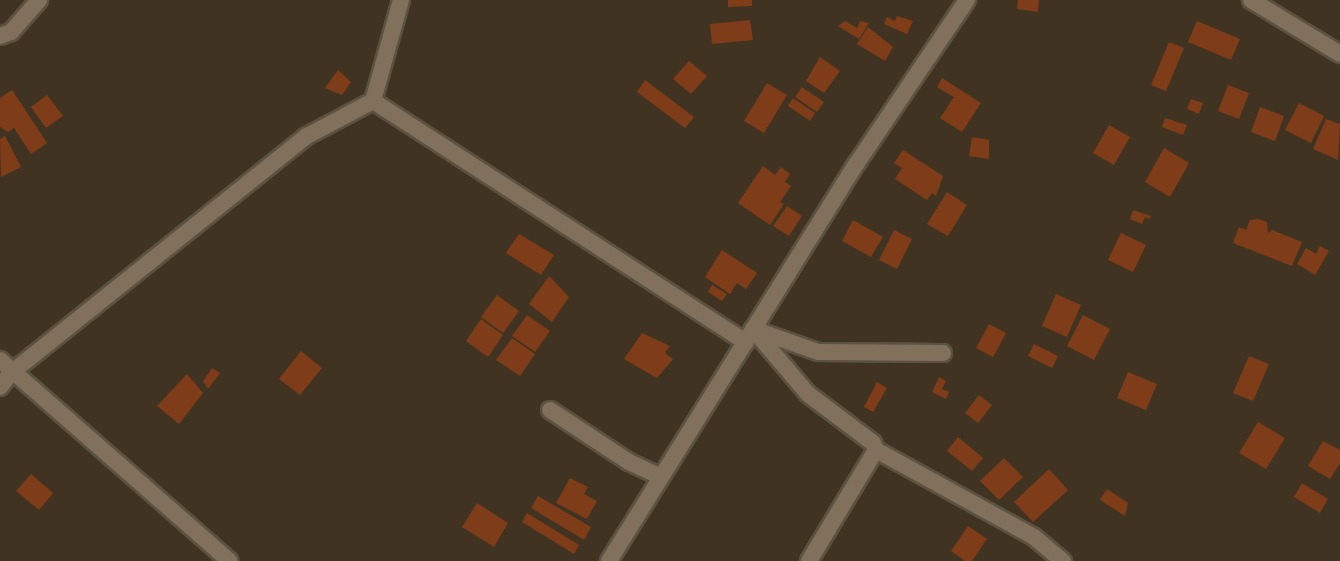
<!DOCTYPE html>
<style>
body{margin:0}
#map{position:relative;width:1340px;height:561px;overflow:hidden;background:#413321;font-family:"Asap Condensed",sans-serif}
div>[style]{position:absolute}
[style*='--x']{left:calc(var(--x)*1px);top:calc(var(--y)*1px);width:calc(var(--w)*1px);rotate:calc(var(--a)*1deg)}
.building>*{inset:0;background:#7e3d18}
.roads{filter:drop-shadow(2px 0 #5c5241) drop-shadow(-2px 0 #5c5241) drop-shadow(0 2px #5c5241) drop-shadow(0 -2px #5c5241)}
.minor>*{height:16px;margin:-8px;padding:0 8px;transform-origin:8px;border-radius:8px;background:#80705c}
span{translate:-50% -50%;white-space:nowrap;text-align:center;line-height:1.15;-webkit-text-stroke:5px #413321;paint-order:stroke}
</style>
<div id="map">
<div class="building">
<div style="clip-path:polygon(728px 0,752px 0,752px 6px,728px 7px)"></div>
<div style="clip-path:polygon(1018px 0,1039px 0,1038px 12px,1017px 9px)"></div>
<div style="clip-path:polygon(897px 16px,913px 21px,907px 34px,884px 24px,887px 17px,895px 21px)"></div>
<div style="clip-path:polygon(750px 20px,753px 40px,712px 44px,710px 24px)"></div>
<div style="clip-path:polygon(845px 21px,857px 28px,860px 21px,869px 23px,859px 39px,838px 26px)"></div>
<div style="clip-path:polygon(1197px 21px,1240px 39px,1231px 60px,1188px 42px)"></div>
<div style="clip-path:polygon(868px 27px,893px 47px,885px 61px,857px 44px)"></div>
<div style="clip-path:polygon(1169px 42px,1184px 48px,1166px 91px,1151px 85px)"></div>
<div style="clip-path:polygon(820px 57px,840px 71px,824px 93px,806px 81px)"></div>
<div style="clip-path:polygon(689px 61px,707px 76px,691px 94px,673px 79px)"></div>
<div style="clip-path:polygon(338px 70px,351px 82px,342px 95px,325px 88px)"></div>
<div style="clip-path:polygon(942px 78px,981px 103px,962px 132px,940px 118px,954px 97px,937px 87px)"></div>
<div style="clip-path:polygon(645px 80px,694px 117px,685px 128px,637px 92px)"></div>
<div style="clip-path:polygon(767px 83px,787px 95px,764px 133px,744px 121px)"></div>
<div style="clip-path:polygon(1228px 85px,1249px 93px,1239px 119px,1218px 111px)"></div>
<div style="clip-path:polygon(802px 87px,824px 102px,817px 112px,795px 97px)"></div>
<div style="clip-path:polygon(12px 90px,47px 143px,31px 154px,14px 128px,8px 132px,0 127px,0 98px)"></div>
<div style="clip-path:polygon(47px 95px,63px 116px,46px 128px,31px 107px)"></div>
<div style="clip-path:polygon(793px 98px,815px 113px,810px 121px,788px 106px)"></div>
<div style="clip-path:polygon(1191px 99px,1203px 103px,1199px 114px,1187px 109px)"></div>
<div style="clip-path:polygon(1299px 103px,1324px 116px,1311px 143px,1285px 130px)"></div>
<div style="clip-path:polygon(1260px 107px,1284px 116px,1275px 141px,1251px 132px)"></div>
<div style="clip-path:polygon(1165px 118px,1187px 125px,1183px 135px,1162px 127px)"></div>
<div style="clip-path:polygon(1326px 119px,1340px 124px,1338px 160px,1313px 149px)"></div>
<div style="clip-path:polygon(1109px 125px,1130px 137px,1114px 165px,1093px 153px)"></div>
<div style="clip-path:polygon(5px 136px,21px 167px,1px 177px,0 139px)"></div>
<div style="clip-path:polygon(972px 137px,989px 140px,989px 159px,969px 156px)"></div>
<div style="clip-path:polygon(1164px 148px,1189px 163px,1170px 197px,1145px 182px)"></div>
<div style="clip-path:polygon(903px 150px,943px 176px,936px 196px,932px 193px,927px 200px,895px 179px,902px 168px,894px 163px)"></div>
<div style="clip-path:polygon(763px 166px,775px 175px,781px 167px,790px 174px,785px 182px,791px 186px,780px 202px,784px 204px,770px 225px,738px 203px)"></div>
<div style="clip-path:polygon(947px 192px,967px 205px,948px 236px,927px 224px)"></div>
<div style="clip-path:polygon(787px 206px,802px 216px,789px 236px,773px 226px)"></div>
<div style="clip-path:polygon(1133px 210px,1151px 216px,1150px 219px,1145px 217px,1142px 224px,1130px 219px)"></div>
<div style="clip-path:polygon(1258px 219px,1267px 222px,1268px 233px,1272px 230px,1302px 242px,1292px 266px,1233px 243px,1239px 227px,1246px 230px,1250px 220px)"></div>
<div style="clip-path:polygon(853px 220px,883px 237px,871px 257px,842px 241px)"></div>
<div style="clip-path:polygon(894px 230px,912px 239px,897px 269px,879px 260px)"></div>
<div style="clip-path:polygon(1121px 233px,1146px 245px,1133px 272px,1108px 260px)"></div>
<div style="clip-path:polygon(519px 234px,554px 255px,541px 275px,506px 253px)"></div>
<div style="clip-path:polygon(1320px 246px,1329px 251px,1315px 275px,1297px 264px,1306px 248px,1316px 254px)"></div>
<div style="clip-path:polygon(722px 250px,757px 273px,746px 289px,737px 283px,730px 294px,705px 277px)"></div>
<div style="clip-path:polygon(549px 276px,569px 297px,552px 322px,529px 304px)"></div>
<div style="clip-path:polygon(712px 285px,727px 294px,722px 301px,708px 292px)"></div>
<div style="clip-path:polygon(1056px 294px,1081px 305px,1067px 337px,1042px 326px)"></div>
<div style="clip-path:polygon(497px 295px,519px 311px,503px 333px,481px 317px)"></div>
<div style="clip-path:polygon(527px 315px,550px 331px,535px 352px,512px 336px)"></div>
<div style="clip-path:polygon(1083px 315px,1110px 329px,1094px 360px,1067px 346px)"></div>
<div style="clip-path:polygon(481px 319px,503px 335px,488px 357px,466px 341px)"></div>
<div style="clip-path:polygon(989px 324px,1006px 333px,993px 357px,976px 348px)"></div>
<div style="clip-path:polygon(642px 333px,670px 346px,665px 353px,673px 359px,657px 378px,624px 359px)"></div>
<div style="clip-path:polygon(512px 338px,535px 354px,520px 376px,496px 360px)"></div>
<div style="clip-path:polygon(1034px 344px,1058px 356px,1052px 368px,1028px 356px)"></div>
<div style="clip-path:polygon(301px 351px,322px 368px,300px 395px,279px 379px)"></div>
<div style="clip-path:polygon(1249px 356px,1269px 364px,1253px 401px,1233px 393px)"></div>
<div style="clip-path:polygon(212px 368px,220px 373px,208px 389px,203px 381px)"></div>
<div style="clip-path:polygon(1128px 372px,1157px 384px,1146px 410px,1117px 398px)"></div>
<div style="clip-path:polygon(187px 374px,203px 393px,179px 424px,157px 406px)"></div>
<div style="clip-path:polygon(939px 377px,946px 381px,942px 389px,949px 392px,946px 399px,932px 392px)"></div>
<div style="clip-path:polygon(877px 382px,887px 388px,873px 412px,864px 407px)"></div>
<div style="clip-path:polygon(979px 395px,992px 405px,978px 423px,965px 413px)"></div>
<div style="clip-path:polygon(1258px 422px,1285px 438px,1266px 469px,1239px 453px)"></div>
<div style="clip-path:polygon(958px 437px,983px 458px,972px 471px,947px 451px)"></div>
<div style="clip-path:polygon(1323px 441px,1340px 450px,1340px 463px,1330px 479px,1308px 466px)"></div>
<div style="clip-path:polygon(1004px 458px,1023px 477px,999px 500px,980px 481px)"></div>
<div style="clip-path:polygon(1049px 469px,1068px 490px,1033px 522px,1014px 502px)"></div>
<div style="clip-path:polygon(31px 474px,53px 493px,39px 510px,16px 491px)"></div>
<div style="clip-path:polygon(570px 478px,588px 487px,584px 494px,597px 501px,587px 519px,556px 503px)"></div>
<div style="clip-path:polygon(1302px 483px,1328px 499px,1320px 513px,1294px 497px)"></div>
<div style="clip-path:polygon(1107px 489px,1128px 503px,1125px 516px,1100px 500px)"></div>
<div style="clip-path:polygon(538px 496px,591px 527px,584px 540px,531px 508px)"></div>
<div style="clip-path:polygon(477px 503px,508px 523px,494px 547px,462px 527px)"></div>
<div style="clip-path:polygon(527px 513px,579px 545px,574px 554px,522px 522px)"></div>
<div style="clip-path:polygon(968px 526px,987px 539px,972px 561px,965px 561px,951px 551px)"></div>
</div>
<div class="roads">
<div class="minor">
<div style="--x:1251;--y:0;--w:104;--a:31.2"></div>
<div style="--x:0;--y:36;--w:12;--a:-20"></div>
<div style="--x:11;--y:32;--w:43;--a:-48.8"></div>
<div style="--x:373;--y:101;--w:105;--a:-74.5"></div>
<div style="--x:943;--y:353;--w:125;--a:-179.5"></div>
<div style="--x:818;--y:352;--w:69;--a:-160.5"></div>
<div style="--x:753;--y:329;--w:85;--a:49.8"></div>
<div style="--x:808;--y:394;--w:81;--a:37"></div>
<div style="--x:873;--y:443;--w:8;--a:67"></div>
<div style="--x:876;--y:450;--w:180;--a:28.8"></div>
<div style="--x:1034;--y:537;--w:38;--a:40"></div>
<div style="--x:0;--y:360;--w:305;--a:41.2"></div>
<div style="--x:0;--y:387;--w:18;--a:-52"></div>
<div style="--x:11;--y:373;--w:379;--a:-38.7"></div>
<div style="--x:307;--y:136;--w:75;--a:-27.9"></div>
<div style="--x:373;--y:101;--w:444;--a:32.9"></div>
<div style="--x:550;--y:410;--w:95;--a:33.4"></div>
<div style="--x:629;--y:462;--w:35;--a:25"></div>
<div style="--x:609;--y:561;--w:469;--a:-58.1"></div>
<div style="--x:857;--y:163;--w:197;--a:-56"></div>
<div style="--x:809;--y:561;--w:130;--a:-58.9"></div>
</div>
</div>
</div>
